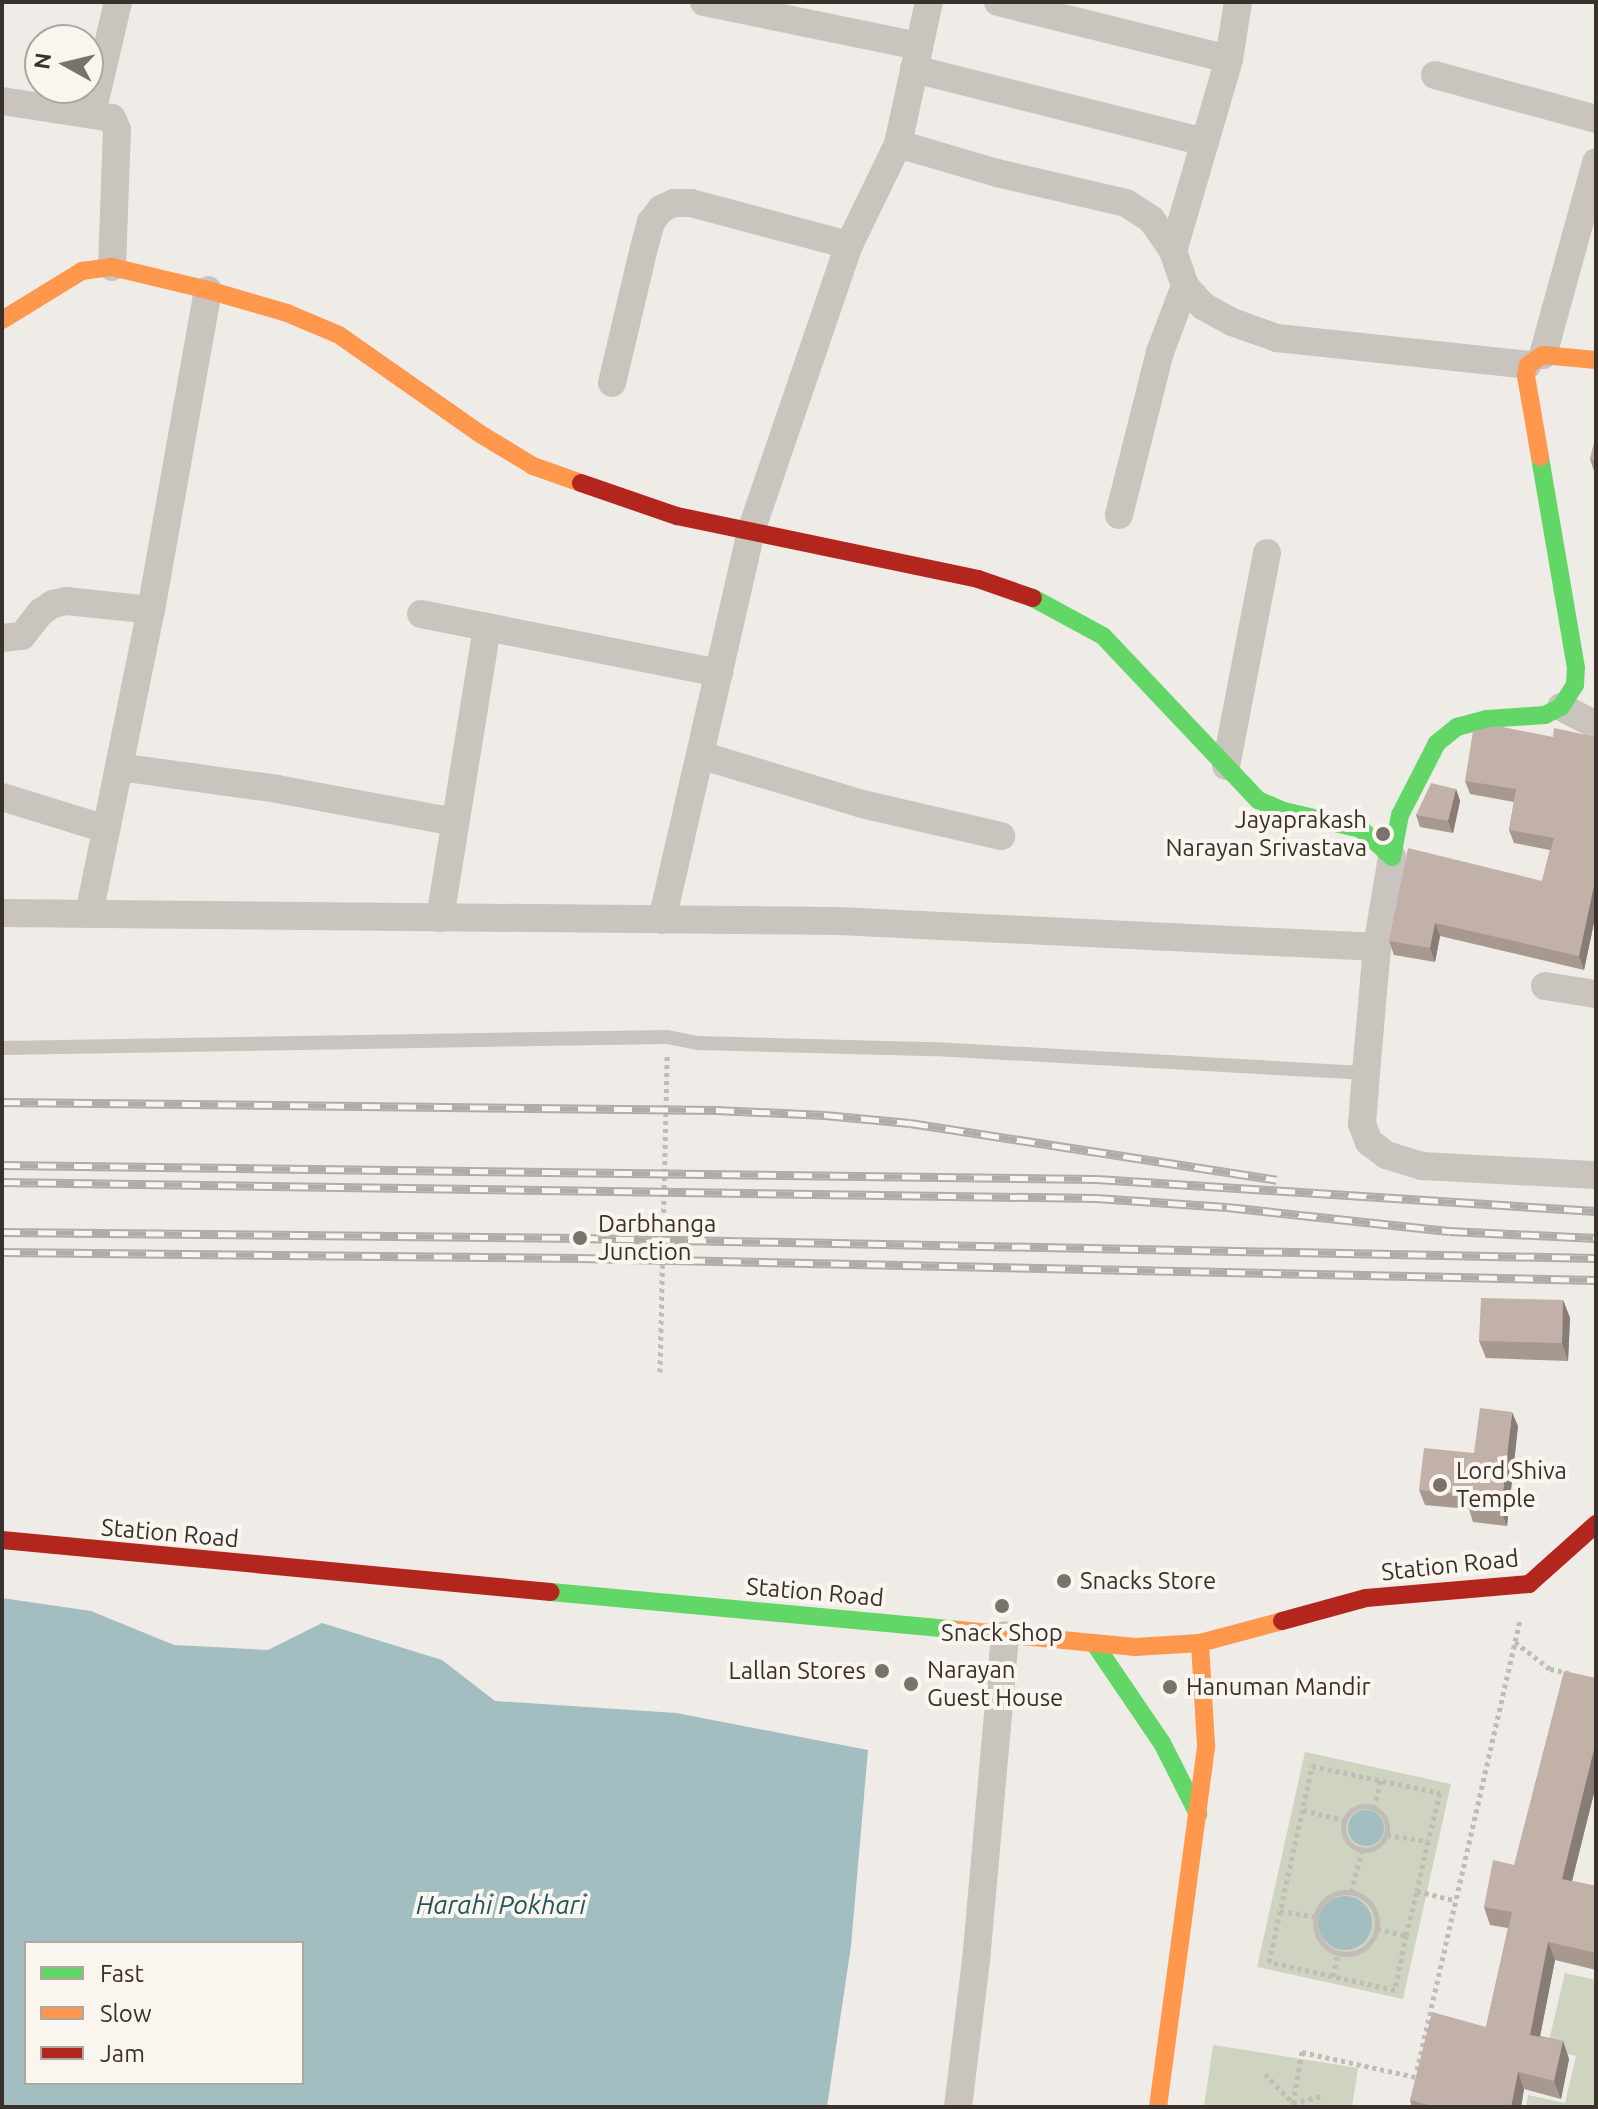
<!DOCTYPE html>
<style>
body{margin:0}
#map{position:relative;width:1598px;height:2109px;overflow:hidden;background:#efebe6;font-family:Ubuntu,sans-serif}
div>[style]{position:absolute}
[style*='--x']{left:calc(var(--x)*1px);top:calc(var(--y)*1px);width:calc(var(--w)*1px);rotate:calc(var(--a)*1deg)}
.green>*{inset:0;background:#cfd4c0}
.water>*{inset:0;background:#a2bec0}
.round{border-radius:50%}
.path>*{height:5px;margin-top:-2.5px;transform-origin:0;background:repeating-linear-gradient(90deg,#c2bcb6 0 4px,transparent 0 8px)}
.path>.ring{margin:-2.5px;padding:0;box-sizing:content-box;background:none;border:5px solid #c2bcb6;border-radius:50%}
.lane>*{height:14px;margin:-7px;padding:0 7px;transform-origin:7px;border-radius:7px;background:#c9c4be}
.street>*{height:28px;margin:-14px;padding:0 14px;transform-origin:14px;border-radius:14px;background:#c9c4be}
.fast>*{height:18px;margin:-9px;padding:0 9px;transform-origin:9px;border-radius:9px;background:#63d668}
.slow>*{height:18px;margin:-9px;padding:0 9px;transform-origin:9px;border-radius:9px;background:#ff974d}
.jam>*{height:18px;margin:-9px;padding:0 9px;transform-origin:9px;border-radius:9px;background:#b3261e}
.rail>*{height:9px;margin-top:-4.5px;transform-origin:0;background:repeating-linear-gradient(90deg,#faf6ef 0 18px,#b1aca8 0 36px);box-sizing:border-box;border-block:2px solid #b1aca8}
.wall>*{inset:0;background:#a79890}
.shaded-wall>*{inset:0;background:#887c76}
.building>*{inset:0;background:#c2b1a8}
.dots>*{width:22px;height:22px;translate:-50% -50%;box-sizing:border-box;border:4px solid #faf6ef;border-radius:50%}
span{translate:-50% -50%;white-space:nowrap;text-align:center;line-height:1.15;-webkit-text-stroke:8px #faf6ef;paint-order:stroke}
.poi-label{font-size:24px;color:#3a312c}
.right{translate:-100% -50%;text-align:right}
.left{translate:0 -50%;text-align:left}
.street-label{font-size:24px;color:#3a312c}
.water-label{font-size:26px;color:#22535b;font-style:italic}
.frame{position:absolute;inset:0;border:4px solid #3a312c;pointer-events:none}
.legend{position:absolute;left:24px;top:1941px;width:280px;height:144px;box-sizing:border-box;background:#faf6ef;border:2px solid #ada7a1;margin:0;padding:10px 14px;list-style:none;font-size:24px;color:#3a312c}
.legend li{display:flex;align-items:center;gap:16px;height:40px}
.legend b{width:40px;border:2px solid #ada7a1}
.north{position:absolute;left:24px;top:24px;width:80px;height:80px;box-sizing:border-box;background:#faf6ef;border:2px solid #ada7a1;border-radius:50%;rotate:278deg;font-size:22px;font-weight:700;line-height:32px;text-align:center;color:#3a312c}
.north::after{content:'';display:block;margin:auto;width:28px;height:36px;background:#79726d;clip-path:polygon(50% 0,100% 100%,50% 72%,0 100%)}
</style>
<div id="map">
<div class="green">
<div style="clip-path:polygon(1305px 1752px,1451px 1784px,1403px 1999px,1257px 1967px)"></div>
<div style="clip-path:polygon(1565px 1973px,1596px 1980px,1596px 2107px,1526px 2107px,1528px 2095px,1565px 2103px,1576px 2056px,1547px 2049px)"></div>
<div style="clip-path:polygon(1213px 2045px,1358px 2068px,1352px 2107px,1204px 2107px)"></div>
</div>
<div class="water">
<div style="clip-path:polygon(evenodd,2px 1598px,91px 1611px,174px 1645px,268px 1650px,322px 1623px,442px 1660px,495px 1701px,676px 1713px,868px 1750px,851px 1946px,827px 2107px,2px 2107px,2px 1598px,26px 1943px,302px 1943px,302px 2083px,26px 2083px,26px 1943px)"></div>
<div class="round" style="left:1348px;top:1810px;width:36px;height:36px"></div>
<div class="round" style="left:1318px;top:1896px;width:54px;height:54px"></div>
</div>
<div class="path">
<div style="--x:660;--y:1372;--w:318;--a:-88.7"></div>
<div style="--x:1515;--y:1642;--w:44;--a:37.6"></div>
<div style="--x:1550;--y:1669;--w:19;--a:12"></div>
<div class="ring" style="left:1343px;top:1806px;width:39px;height:39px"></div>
<div style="--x:1374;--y:1808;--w:29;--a:-76"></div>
<div style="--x:1303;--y:1810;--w:42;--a:13.7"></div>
<div style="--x:1387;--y:1835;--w:41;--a:8.3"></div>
<div style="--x:1428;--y:1841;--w:51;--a:102.4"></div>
<div style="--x:1351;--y:1892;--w:42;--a:-75"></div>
<div class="ring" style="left:1315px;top:1892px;width:57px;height:57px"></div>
<div style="--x:1280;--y:1911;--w:36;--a:9"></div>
<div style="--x:1377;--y:1929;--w:30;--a:12"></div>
<div style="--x:1406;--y:1935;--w:45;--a:-76"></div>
<div style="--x:1417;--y:1891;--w:38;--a:14"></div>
<div style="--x:1406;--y:1935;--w:56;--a:101.3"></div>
<div style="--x:1395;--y:1990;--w:129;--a:-167.5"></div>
<div style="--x:1269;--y:1962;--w:201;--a:-77.6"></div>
<div style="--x:1312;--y:1766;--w:131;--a:11.9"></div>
<div style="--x:1440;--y:1793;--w:49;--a:104"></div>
<div style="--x:1333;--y:1976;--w:24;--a:-78"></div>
<div style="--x:1417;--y:2070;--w:462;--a:-77.1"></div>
<div style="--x:1265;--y:2074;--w:40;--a:46"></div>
<div style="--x:1293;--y:2103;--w:52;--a:-80"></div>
<div style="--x:1302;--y:2052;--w:117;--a:12.4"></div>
<div style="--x:1292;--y:2107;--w:4;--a:-76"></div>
<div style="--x:1293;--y:2103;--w:29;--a:-14"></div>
</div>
<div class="lane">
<div style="--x:2;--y:1048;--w:665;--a:-0.95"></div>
<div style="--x:667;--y:1037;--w:33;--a:11"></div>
<div style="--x:699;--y:1043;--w:236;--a:1.5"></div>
<div style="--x:935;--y:1049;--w:432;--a:3.2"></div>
</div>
<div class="street">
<div style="--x:704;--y:2;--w:219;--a:11.6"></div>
<div style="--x:998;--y:2;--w:238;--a:13.9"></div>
<div style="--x:914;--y:69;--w:300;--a:14.1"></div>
<div style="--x:1435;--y:75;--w:167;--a:15.3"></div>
<div style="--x:2;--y:101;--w:111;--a:8.8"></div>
<div style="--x:112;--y:118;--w:13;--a:67"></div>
<div style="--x:117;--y:130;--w:137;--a:92.1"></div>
<div style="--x:92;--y:113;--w:114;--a:-76.8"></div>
<div style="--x:898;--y:144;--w:103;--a:16.3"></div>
<div style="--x:997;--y:173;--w:132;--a:13.1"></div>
<div style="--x:1126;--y:203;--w:30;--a:33"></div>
<div style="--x:1151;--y:219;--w:39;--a:55"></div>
<div style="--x:1173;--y:251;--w:37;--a:71"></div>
<div style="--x:1185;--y:286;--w:27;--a:48"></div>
<div style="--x:1203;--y:306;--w:33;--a:29"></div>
<div style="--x:1232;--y:322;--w:48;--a:19.6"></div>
<div style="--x:1277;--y:338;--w:252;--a:6.1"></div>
<div style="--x:1173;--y:251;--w:200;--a:-73.7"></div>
<div style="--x:1229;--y:59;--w:58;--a:-81"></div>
<div style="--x:1543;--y:355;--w:200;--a:-74.6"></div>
<div style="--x:612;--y:383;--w:139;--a:-76.7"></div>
<div style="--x:644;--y:248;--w:27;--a:-75"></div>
<div style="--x:651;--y:222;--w:16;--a:-52"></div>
<div style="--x:661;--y:209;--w:14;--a:-25"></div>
<div style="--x:674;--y:203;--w:17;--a:0"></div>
<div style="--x:691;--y:203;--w:163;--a:14.9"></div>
<div style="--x:1119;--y:515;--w:168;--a:-75.9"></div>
<div style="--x:1160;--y:352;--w:71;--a:-69.3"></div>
<div style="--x:421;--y:614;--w:304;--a:11.2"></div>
<div style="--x:2;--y:638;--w:20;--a:-6"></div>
<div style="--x:22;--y:636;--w:31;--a:-52"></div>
<div style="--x:41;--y:612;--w:14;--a:-34"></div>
<div style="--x:53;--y:604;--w:13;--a:-13"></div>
<div style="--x:66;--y:601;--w:85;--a:6"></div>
<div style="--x:1561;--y:707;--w:39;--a:27"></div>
<div style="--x:700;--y:755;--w:169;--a:16.8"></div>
<div style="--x:862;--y:804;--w:143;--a:13"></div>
<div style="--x:1226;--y:766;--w:217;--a:-79.1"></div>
<div style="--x:119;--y:767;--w:160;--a:7.9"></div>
<div style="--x:277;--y:789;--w:181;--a:10.5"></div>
<div style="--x:2;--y:797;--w:109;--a:17.1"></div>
<div style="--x:1392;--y:857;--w:91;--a:99.5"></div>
<div style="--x:1377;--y:947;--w:126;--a:95"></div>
<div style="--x:1366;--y:1073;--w:51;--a:94.5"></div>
<div style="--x:1362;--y:1124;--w:19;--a:69"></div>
<div style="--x:1369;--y:1142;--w:21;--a:37"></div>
<div style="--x:1386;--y:1155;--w:38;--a:17"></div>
<div style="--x:1422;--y:1166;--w:174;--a:3"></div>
<div style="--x:2;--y:913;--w:837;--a:0.55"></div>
<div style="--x:839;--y:921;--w:539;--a:2.77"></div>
<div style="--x:89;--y:914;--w:310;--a:-78.5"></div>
<div style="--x:151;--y:610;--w:325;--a:-79.9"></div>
<div style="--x:440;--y:918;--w:295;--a:-80.8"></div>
<div style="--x:662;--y:920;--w:399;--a:-77.1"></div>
<div style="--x:751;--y:531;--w:302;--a:-71.1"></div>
<div style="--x:849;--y:245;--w:112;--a:-64.1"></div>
<div style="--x:898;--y:144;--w:145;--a:-77.7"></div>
<div style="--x:1545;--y:986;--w:52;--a:8.9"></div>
<div style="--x:958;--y:2107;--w:147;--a:-83"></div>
<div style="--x:976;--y:1961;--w:327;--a:-84.9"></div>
</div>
<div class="fast">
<div style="--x:1033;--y:598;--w:80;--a:28.5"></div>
<div style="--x:1103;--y:636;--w:226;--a:46.6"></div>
<div style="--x:1258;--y:800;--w:28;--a:23"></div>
<div style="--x:1284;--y:811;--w:79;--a:13.2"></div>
<div style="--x:1361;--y:829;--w:42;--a:42.1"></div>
<div style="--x:1392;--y:857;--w:43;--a:-79.2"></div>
<div style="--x:1400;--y:815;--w:81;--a:-62.8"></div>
<div style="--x:1437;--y:743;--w:26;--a:-39"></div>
<div style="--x:1457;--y:727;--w:31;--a:-15"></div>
<div style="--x:1487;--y:719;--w:58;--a:-3.9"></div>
<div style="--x:1545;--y:715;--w:18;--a:-27"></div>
<div style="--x:1561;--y:707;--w:26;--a:-58"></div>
<div style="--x:1575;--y:685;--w:17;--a:-87"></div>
<div style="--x:1576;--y:668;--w:214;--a:-99.7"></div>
<div style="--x:551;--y:1592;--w:410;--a:5.3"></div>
<div style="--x:1094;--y:1643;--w:121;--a:55.8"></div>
<div style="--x:1162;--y:1743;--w:80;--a:63.1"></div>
</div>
<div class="slow">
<div style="--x:2;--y:320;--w:94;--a:-31.5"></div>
<div style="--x:82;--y:271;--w:30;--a:-8"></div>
<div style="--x:112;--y:267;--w:99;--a:13.5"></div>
<div style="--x:208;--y:290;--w:82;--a:16.2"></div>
<div style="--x:287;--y:313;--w:56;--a:22.9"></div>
<div style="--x:339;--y:335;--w:174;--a:35"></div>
<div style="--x:482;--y:435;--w:60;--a:31.3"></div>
<div style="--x:533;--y:466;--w:51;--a:19.5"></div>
<div style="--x:1540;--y:457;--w:82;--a:-99.8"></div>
<div style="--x:1526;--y:376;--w:11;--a:-80"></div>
<div style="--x:1528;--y:365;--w:18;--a:-34"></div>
<div style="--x:1543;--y:355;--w:53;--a:5.4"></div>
<div style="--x:959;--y:1630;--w:177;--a:5.5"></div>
<div style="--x:1135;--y:1647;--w:65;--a:-3.5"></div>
<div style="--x:1200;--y:1643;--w:85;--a:-15"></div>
<div style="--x:1158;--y:2107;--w:365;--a:-82.4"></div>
<div style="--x:1206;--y:1745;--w:102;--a:-93.4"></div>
</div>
<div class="jam">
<div style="--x:581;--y:483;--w:102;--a:19"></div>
<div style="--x:677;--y:516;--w:308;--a:11.8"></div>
<div style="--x:978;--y:579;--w:58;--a:19.1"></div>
<div style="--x:2;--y:1540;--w:551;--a:5.41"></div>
<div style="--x:1282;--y:1621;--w:87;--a:-15.3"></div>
<div style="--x:1366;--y:1598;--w:164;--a:-4.9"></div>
<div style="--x:1529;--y:1584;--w:90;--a:-41.8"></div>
</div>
<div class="rail">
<div style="--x:2;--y:1102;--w:714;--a:0.64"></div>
<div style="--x:716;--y:1110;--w:109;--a:2.6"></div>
<div style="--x:825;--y:1115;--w:85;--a:5.4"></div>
<div style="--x:910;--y:1123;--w:371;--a:8.8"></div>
<div style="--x:2;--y:1165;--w:1095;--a:0.73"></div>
<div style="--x:1097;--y:1179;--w:500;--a:3.67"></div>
<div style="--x:2;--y:1182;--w:1094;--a:0.84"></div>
<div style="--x:1096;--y:1198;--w:131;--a:3.9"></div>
<div style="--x:1227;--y:1207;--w:223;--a:6.2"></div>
<div style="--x:1449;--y:1231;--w:147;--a:2.7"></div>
<div style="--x:2;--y:1232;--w:578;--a:0.59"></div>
<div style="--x:580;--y:1238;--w:1016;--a:1.13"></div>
<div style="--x:2;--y:1252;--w:577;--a:0.6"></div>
<div style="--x:579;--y:1258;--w:1017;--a:1.24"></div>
</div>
<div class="wall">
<div style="clip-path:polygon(1596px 436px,1596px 472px,1594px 471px,1590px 459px)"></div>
<div style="clip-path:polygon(1553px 737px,1596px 737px,1596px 913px,1584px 970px,1440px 936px,1435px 962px,1394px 955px,1389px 941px,1542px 881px,1550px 850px,1514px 843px,1509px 830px,1514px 802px,1470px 794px,1465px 781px)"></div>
<div style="clip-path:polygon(1456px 789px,1460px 801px,1453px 833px,1420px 827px,1416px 815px)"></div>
<div style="clip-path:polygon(1563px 1300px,1570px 1318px,1568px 1361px,1486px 1358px,1479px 1341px)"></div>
<div style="clip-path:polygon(1518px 1426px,1507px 1526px,1473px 1522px,1469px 1509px,1425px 1505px,1419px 1490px)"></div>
<div style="clip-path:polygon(1596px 1678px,1596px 1785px,1572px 1881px,1596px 1886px,1596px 1970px,1555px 1960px,1540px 2036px,1563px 2041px,1569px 2059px,1561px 2099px,1524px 2089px,1521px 2107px,1412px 2107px,1410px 2100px,1486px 2027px,1508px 1928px,1490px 1925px,1484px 1907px,1514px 1865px)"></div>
</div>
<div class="shaded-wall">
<div style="clip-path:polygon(1456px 789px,1460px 801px,1453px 833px,1448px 821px)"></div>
<div style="clip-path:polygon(1596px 876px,1596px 913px,1584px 970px,1579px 956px)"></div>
<div style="clip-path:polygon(1435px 923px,1440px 936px,1435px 962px,1430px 948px)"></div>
<div style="clip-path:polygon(1563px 1300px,1570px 1318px,1568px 1361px,1562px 1343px)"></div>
<div style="clip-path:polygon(1512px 1412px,1518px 1426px,1507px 1526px,1501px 1511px)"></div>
<div style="clip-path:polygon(1596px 1741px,1596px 1785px,1568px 1897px,1562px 1879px)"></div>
<div style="clip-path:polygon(1548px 1942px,1555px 1960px,1537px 2052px,1530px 2035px)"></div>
<div style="clip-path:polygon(1563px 2041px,1569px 2059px,1561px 2099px,1554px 2081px)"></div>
<div style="clip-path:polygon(1518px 2072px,1524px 2089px,1521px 2107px,1511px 2107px)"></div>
</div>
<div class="building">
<div style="clip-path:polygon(1596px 436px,1596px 461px,1590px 459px)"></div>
<div style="clip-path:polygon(1497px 726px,1553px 737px,1554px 728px,1596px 737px,1596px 876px,1579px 956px,1435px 923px,1430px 948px,1389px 941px,1408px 848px,1542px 881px,1554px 838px,1509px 830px,1516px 789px,1465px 781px,1473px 731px)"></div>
<div style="clip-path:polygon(1431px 783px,1456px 789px,1448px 821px,1416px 815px)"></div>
<div style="clip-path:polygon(1481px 1298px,1563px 1300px,1562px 1343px,1479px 1341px)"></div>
<div style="clip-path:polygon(1480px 1408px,1512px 1412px,1501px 1511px,1468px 1507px,1469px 1495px,1419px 1490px,1424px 1448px,1474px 1453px)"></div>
<div style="clip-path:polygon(1564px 1671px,1596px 1678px,1596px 1741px,1562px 1879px,1596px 1886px,1596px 1953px,1548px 1942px,1530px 2035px,1563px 2041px,1554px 2081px,1518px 2072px,1511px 2107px,1435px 2107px,1410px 2100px,1432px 2012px,1486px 2027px,1512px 1912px,1484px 1907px,1493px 1860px,1514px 1865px)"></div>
</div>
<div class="dots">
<div style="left:1383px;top:834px;background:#79726d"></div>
<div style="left:580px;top:1238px;background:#79726d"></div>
<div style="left:1440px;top:1485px;background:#79726d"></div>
<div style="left:1064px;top:1581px;background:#79726d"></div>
<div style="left:1002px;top:1606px;background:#79726d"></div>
<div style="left:882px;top:1671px;background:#79726d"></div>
<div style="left:911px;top:1684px;background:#79726d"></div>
<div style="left:1170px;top:1687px;background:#79726d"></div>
</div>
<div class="poi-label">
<span class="right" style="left:1367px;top:834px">Jayaprakash<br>Narayan Srivastava</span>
<span class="left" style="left:598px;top:1238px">Darbhanga<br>Junction</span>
<span class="left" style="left:1456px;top:1485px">Lord Shiva<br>Temple</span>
<span class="left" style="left:1080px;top:1581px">Snacks Store</span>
<span style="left:1002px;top:1633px">Snack Shop</span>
<span class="left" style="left:927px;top:1684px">Narayan<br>Guest House</span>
<span class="right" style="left:866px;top:1671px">Lallan Stores</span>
<span class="left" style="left:1186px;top:1687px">Hanuman Mandir</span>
</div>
<div class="street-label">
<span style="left:170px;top:1533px;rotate:5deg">Station Road</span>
<span style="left:1450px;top:1565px;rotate:-6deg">Station Road</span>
<span style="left:815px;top:1592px;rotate:5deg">Station Road</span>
</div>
<div class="water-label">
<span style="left:501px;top:1905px">Harahi Pokhari</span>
</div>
<div class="frame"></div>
<ul class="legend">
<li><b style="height:10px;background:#63d668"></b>Fast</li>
<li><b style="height:10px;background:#ff974d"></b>Slow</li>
<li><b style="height:10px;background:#b3261e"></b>Jam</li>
</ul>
<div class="north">N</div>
</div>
